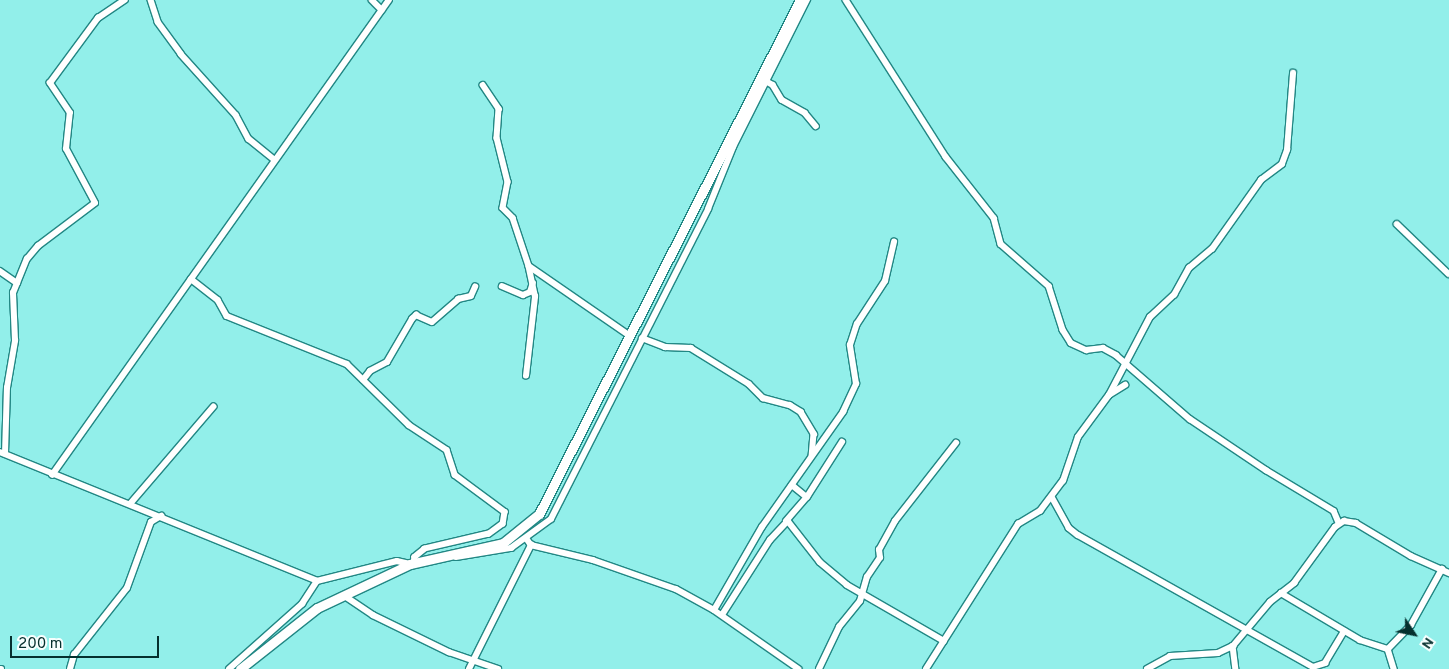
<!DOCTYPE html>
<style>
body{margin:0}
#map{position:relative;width:1449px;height:669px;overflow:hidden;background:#92efea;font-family:Overpass,sans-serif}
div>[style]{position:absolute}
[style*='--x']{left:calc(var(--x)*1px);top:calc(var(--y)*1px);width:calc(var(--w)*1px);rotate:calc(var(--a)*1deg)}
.roads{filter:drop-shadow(1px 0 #228784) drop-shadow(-1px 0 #228784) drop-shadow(0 1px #228784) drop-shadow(0 -1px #228784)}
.street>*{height:5.5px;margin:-2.75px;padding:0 2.75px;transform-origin:2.75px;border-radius:2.75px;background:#fff}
.secondary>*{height:9px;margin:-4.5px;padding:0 4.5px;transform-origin:4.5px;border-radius:4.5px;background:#fff}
span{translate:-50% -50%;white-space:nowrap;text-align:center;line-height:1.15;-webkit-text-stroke:4.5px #f6fffe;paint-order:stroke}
.north{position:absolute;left:1389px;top:609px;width:50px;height:50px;-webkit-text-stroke:4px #f6fffe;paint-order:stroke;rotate:124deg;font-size:14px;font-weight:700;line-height:20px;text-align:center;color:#05302e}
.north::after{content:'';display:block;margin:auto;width:18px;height:22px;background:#05302e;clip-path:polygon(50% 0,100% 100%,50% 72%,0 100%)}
.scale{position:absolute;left:10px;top:636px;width:149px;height:22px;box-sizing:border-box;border:2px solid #05302e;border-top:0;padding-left:6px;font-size:15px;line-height:18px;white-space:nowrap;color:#05302e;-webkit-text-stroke:4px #f6fffe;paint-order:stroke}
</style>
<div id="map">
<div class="roads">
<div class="street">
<div style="--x:151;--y:0;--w:23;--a:72"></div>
<div style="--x:158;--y:22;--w:39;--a:54"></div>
<div style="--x:181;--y:54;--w:82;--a:48"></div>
<div style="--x:236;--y:115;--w:27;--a:62"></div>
<div style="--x:249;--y:139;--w:33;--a:39"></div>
<div style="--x:372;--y:0;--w:14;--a:45"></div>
<div style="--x:846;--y:0;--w:186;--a:57.5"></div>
<div style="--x:946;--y:157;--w:78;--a:51.8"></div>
<div style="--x:994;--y:218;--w:27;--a:75"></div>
<div style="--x:1001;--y:244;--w:64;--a:41.2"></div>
<div style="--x:1049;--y:286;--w:46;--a:72.3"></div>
<div style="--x:1063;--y:330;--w:15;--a:58"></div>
<div style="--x:1071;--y:343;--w:17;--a:25"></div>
<div style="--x:1086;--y:350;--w:17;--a:-7"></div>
<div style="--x:1103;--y:348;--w:15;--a:28"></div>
<div style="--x:1116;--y:355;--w:98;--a:40.9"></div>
<div style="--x:1190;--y:419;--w:92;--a:33.9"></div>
<div style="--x:1266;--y:470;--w:79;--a:31.1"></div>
<div style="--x:1334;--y:511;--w:13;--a:67"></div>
<div style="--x:764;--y:80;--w:10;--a:29"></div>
<div style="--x:773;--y:85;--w:17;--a:59"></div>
<div style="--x:782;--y:100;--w:26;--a:29"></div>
<div style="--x:805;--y:113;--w:17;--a:50"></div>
<div style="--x:483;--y:85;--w:29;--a:56"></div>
<div style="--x:499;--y:109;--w:29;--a:94"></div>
<div style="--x:497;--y:138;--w:45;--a:76"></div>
<div style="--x:508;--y:182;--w:26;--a:101"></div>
<div style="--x:503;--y:208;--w:14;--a:45"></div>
<div style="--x:513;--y:218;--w:51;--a:71.6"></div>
<div style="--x:529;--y:266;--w:121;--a:34.6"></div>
<div style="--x:1397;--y:224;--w:72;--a:43.9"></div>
<div style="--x:0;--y:271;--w:21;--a:35"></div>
<div style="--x:191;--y:279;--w:34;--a:38"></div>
<div style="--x:218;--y:300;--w:18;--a:61"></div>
<div style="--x:227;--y:316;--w:129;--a:21.8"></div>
<div style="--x:347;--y:364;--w:87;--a:44.5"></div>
<div style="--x:409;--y:425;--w:45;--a:33.3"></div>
<div style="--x:447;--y:450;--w:26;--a:72"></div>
<div style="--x:455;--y:475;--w:62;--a:36.5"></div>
<div style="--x:505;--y:512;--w:12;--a:99"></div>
<div style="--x:503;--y:524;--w:17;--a:144"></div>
<div style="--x:489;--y:534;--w:66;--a:166.8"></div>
<div style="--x:425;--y:549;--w:13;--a:141"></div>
<div style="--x:415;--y:557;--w:6;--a:99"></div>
<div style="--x:502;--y:286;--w:23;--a:23"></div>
<div style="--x:523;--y:295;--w:8;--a:-23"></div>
<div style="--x:530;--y:292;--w:9;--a:-72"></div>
<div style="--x:642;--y:338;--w:25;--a:21"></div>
<div style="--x:665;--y:347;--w:26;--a:2"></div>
<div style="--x:691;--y:348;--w:68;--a:31.8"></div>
<div style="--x:749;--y:384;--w:20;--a:45"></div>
<div style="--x:763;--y:398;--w:28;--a:15"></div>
<div style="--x:790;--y:405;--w:13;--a:32"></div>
<div style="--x:801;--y:412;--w:26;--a:59"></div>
<div style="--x:814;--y:434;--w:21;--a:95"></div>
<div style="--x:526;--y:376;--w:80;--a:-83.5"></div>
<div style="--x:535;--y:297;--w:30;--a:-102"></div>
<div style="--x:363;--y:380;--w:11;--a:-52"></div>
<div style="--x:370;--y:371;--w:19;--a:-28"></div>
<div style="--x:387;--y:362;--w:50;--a:-59.8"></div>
<div style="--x:412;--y:319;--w:6;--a:-45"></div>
<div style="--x:416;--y:315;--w:17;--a:24"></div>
<div style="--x:432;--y:322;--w:35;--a:-41"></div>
<div style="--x:458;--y:299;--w:13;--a:-13"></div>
<div style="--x:471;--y:296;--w:10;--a:-66"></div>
<div style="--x:1109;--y:395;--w:88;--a:-62.3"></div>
<div style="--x:1150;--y:317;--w:33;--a:-43"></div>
<div style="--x:1174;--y:295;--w:31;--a:-61"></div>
<div style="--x:1189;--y:268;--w:30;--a:-40"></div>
<div style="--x:1212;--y:249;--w:85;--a:-54.6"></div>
<div style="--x:1261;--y:180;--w:26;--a:-37"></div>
<div style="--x:1282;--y:164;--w:15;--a:-70"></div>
<div style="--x:1287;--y:150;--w:77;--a:-85.5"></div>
<div style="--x:0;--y:452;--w:342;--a:22.1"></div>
<div style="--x:317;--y:581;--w:82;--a:-14"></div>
<div style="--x:397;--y:561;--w:13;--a:13"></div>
<div style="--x:5;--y:454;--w:66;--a:-88.3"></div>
<div style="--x:7;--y:388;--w:48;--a:-80.3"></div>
<div style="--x:15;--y:341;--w:48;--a:-92.4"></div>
<div style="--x:13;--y:293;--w:37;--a:-68"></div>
<div style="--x:27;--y:259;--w:17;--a:-50"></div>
<div style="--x:38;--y:246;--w:71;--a:-37"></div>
<div style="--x:95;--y:203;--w:61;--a:-118.2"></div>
<div style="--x:66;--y:149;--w:36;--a:-84"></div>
<div style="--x:70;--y:113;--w:36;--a:-124"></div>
<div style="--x:50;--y:83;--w:81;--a:-53.6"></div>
<div style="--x:98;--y:18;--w:32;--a:-34"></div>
<div style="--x:52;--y:475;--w:582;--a:-54.65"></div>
<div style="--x:792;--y:485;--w:19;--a:39"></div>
<div style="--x:1052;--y:497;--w:35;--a:61"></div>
<div style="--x:1069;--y:528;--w:11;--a:38"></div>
<div style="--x:1078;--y:535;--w:270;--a:29.3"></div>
<div style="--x:1313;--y:667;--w:13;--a:-18"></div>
<div style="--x:1325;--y:663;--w:37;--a:-59"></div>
<div style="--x:130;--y:504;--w:128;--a:-49.4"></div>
<div style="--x:786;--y:521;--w:32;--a:-49"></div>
<div style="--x:807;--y:497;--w:65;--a:-57.5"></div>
<div style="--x:527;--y:539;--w:7;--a:56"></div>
<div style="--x:531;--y:545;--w:64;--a:13.6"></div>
<div style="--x:593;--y:560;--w:88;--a:19.3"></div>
<div style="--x:676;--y:589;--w:43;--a:28.9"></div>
<div style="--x:714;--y:610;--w:103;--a:34.8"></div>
<div style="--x:456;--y:557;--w:56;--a:-9.3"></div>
<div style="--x:511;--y:548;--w:49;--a:-35.9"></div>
<div style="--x:551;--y:519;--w:347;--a:-63.1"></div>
<div style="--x:708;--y:209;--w:67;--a:-68"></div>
<div style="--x:733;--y:147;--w:165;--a:-63.3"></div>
<div style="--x:1281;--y:593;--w:92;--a:30.7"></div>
<div style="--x:1360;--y:640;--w:29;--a:18"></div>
<div style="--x:1388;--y:649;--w:33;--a:-46"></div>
<div style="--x:1411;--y:625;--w:64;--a:-61"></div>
<div style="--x:345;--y:596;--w:34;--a:34"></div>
<div style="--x:373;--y:615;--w:85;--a:26"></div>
<div style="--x:449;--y:652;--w:52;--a:19.1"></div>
<div style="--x:714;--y:610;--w:96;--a:-60"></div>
<div style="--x:762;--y:527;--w:141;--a:-54.8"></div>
<div style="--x:843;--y:412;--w:31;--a:-65"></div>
<div style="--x:856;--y:384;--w:39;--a:-99"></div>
<div style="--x:850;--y:345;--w:22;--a:-72"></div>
<div style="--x:857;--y:324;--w:51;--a:-56.9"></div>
<div style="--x:885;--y:281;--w:40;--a:-77"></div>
<div style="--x:722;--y:615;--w:89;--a:-57.4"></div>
<div style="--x:770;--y:540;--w:26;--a:-47"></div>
<div style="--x:788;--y:521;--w:52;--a:52"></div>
<div style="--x:820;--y:562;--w:35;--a:40"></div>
<div style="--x:847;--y:585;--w:112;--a:30"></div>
<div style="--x:1233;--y:646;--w:23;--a:83"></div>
<div style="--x:1388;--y:649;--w:21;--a:73"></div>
<div style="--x:0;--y:669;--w:1;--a:0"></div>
<div style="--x:70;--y:669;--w:15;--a:-74"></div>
<div style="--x:74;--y:655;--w:85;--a:-51.7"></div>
<div style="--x:127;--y:588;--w:70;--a:-70"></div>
<div style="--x:151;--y:522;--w:12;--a:-31"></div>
<div style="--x:229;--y:669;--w:98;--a:-41.7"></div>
<div style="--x:302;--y:604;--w:27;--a:-57"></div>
<div style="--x:469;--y:669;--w:139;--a:-63.4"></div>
<div style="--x:819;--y:669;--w:47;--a:-64.5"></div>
<div style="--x:839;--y:627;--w:33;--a:-51"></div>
<div style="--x:860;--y:601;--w:25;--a:-74"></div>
<div style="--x:867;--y:577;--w:23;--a:-56"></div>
<div style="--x:880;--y:558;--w:8;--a:-97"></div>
<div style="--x:879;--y:550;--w:33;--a:-61"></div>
<div style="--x:895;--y:521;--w:99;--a:-52"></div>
<div style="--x:926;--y:669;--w:172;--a:-57.6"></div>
<div style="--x:1018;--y:524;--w:26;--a:-31"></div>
<div style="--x:1040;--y:511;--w:38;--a:-53"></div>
<div style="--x:1063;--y:481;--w:46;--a:-71.2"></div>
<div style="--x:1078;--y:437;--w:52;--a:-53.6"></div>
<div style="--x:1109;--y:395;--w:19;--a:-32"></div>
<div style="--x:1147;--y:669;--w:26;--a:-29"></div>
<div style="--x:1170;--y:656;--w:48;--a:-3.6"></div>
<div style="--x:1218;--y:653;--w:17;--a:-25"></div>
<div style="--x:1233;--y:646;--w:57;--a:-49.9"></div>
<div style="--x:1270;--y:602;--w:31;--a:-38"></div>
<div style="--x:1294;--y:583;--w:69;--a:-53.8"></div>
<div style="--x:1335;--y:527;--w:11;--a:-34"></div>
<div style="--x:1344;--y:521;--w:12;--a:9"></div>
<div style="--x:1356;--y:523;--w:64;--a:31"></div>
<div style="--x:1411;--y:556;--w:42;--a:24.1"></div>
</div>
<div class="secondary">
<div style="--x:240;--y:669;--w:98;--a:-38.4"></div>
<div style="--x:317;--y:608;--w:103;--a:-25.3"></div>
<div style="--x:410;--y:564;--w:95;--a:-12.7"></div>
<div style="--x:503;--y:543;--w:46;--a:-38.9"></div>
<div style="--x:539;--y:514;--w:576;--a:-63.08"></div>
</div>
</div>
<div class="north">N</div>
<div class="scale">200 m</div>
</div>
